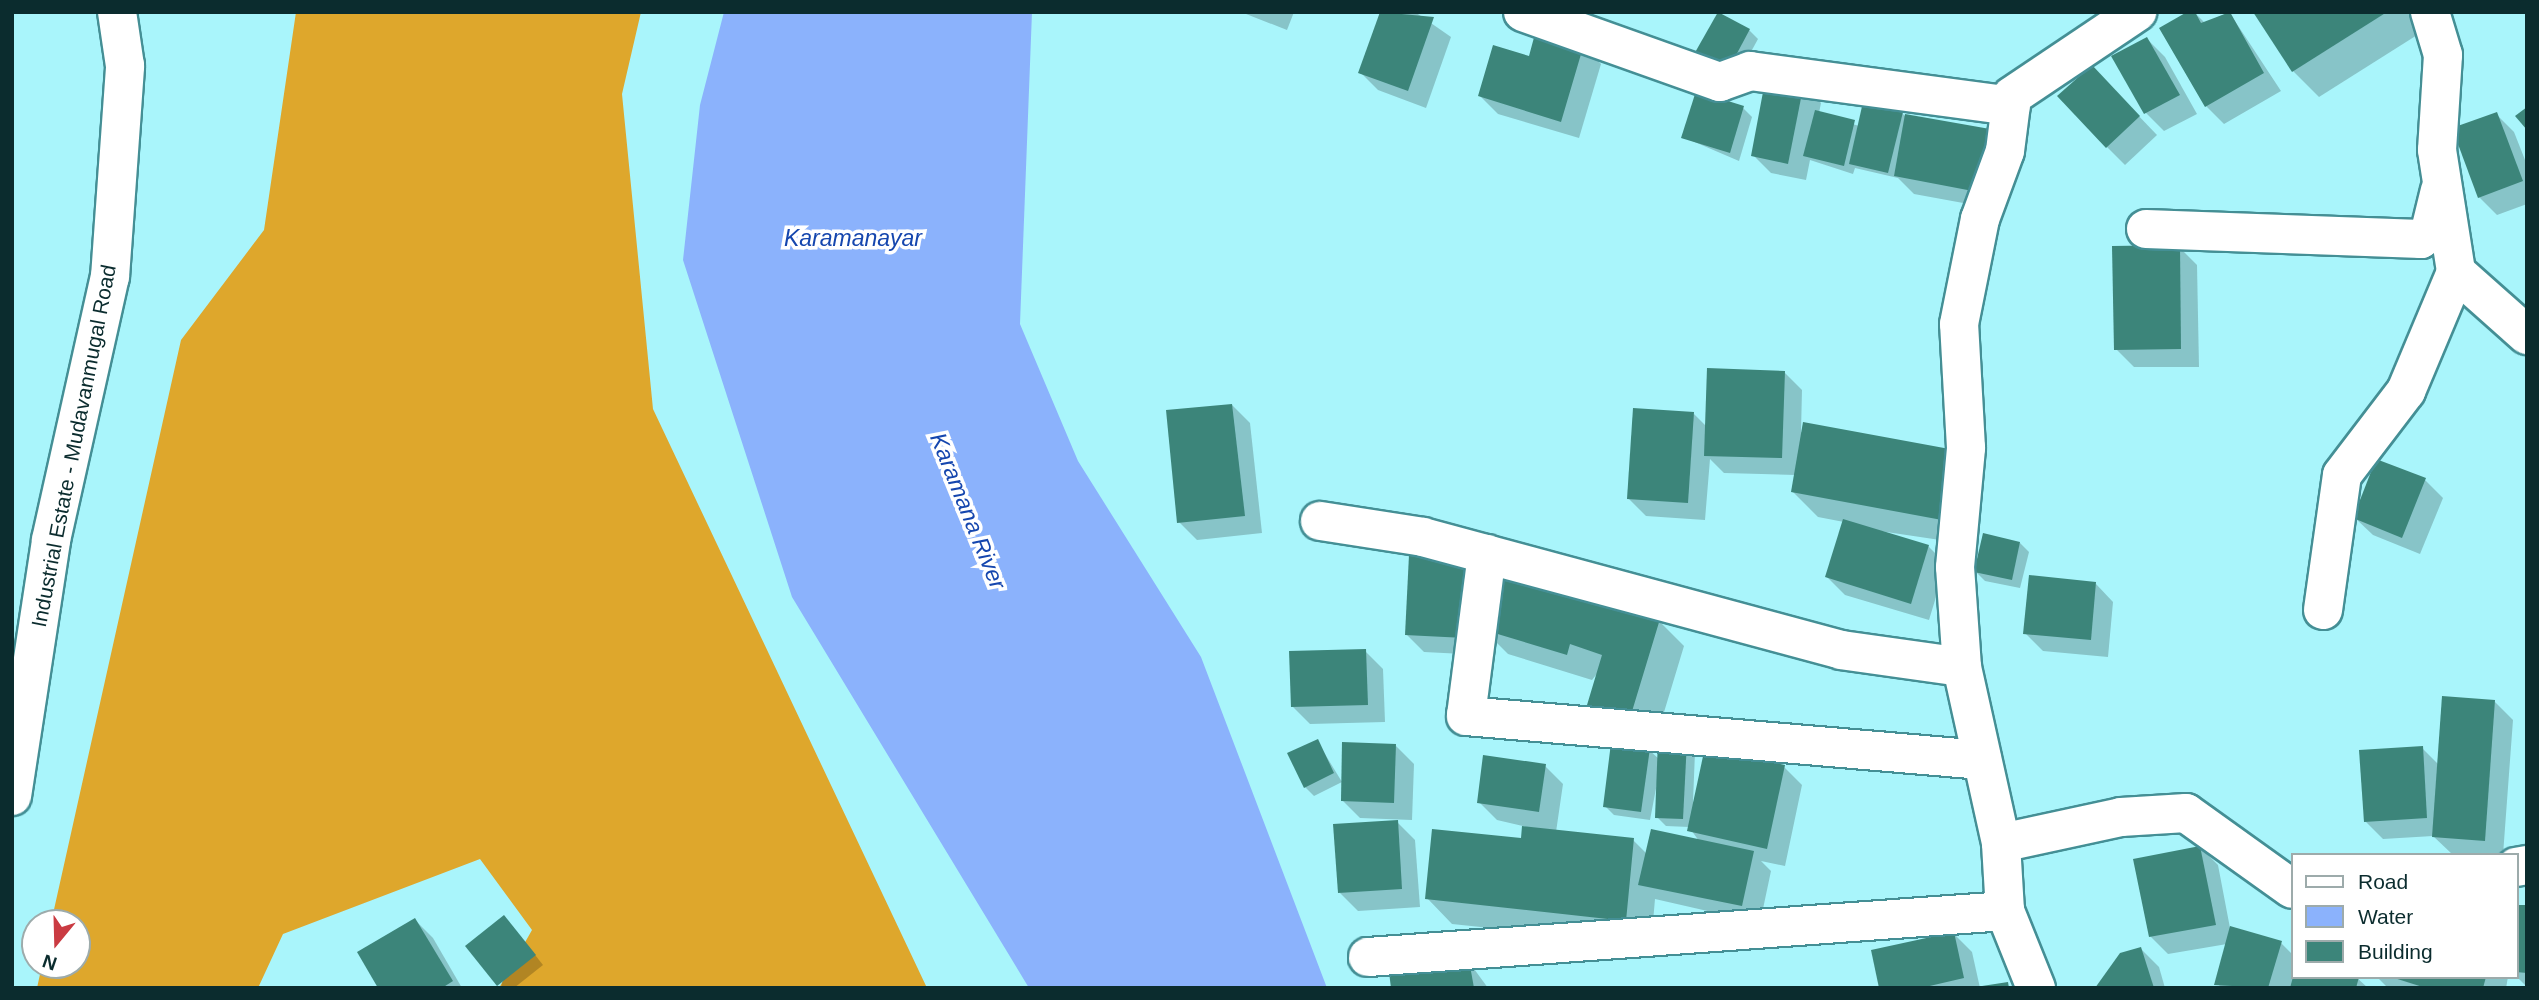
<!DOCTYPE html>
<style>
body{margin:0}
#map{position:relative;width:2539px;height:1000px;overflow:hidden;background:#a9f5fb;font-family:Arial,sans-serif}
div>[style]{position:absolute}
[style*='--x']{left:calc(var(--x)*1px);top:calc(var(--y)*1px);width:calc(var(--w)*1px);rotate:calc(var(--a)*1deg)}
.forest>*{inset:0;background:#dea72c}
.water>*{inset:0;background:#8bb2fc}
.shadow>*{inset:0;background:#0003}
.building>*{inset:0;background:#3c857a}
.roads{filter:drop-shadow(2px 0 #448f95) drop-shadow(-2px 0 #448f95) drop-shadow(0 2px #448f95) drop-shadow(0 -2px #448f95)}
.minor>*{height:38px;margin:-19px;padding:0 19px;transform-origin:19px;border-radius:19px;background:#fff}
.tertiary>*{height:38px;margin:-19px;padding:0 19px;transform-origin:19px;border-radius:19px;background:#fff}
span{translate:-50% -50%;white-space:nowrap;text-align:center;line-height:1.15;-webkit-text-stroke:7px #fff;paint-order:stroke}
.street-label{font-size:21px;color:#0b2c2e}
.water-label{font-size:23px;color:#1546ae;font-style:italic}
.frame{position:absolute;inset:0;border:14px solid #0b2c2e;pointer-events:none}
.legend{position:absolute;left:2291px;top:853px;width:228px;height:126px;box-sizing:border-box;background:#fff;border:2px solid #9dabab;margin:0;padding:9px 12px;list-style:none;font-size:21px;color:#0b2c2e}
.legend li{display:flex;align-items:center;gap:14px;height:35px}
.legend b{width:35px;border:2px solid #9dabab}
.north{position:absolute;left:21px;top:909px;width:70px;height:70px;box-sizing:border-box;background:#fff;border:2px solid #9dabab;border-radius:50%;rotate:199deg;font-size:19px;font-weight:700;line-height:28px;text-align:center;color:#0b2c2e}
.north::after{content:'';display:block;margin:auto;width:24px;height:32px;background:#ca3b42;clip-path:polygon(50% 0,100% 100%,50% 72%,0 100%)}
</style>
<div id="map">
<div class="forest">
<div style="clip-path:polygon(296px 12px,641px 12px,622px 94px,653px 409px,927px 988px,499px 988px,532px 930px,480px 859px,283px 934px,258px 988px,37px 988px,42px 965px,77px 965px,77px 923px,51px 923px,181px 340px,264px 230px)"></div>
</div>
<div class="water">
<div style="clip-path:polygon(724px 12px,1032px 12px,1020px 324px,1078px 461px,1201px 657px,1327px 988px,1029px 988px,792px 597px,683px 260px,700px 105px)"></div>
</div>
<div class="shadow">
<div style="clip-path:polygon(1241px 12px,1294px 12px,1287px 30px)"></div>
<div style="clip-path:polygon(1381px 12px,1415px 12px,1451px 37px,1426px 108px,1378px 90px,1360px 72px)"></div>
<div style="clip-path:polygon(2194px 12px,2205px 23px,2229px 12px,2281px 91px,2224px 124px,2206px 106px)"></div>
<div style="clip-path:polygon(2256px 12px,2425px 12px,2433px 25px,2319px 97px,2293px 71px)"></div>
<div style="clip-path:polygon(1749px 30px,1758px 39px,1735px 81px,1695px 55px)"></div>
<div style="clip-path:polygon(2147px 39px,2165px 57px,2197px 114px,2164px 131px,2146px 113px)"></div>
<div style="clip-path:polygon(1583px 46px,1601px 64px,1579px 138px,1498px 114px,1480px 96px,1530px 58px)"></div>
<div style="clip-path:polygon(1803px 85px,1821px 103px,1819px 113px,1859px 126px,1902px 113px,1996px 209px,1914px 194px,1898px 178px,1855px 168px,1853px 174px,1810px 160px,1806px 180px,1771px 173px,1753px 155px)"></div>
<div style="clip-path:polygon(2109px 85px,2157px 135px,2125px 165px,2107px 147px)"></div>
<div style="clip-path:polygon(1743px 108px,1752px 117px,1739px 161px,1683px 137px)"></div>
<div style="clip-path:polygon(2496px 114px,2514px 132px,2527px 165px,2527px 204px,2497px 215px,2479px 197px)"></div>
<div style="clip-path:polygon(2179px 247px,2197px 265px,2199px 367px,2134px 367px,2116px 349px)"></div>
<div style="clip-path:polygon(1784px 372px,1802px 390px,1801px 432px,1954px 452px,1967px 544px,1873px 530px,1928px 546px,1946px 564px,1929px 620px,1845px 595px,1827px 577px,1844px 522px,1818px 517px,1793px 492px,1796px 475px,1724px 473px,1710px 459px,1705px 520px,1646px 516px,1628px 498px,1694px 414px,1707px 427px)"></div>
<div style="clip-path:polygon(1232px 405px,1250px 423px,1262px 533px,1197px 540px,1179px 522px)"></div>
<div style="clip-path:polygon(2425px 480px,2443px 498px,2420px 554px,2373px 535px,2355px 518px)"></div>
<div style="clip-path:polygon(2020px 543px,2029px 552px,2020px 588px,1985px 581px,1976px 572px)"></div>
<div style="clip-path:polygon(1411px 557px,1469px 560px,1487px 578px,1485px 617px,1500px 573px,1659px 621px,1684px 646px,1655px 742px,1615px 730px,1589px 705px,1600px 670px,1592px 680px,1508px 654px,1484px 630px,1483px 655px,1424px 652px,1406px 634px)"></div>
<div style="clip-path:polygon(2096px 584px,2113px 602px,2108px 657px,2043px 651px,2025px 633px)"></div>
<div style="clip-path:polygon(1365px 651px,1383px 669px,1385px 722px,1310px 724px,1292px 706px)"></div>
<div style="clip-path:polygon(2495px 702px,2513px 720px,2503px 855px,2452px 854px,2433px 836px,2383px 839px,2365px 821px,2422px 748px,2439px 765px)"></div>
<div style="clip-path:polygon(1317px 741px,1342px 782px,1314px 796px,1305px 787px)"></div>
<div style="clip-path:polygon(1396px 746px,1414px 764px,1412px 820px,1360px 818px,1342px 800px)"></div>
<div style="clip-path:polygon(1649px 750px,1659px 759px,1695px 752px,1693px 802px,1784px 767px,1802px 785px,1785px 866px,1761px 861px,1771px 871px,1760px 923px,1655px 899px,1651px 945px,1452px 924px,1427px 898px,1535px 829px,1497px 820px,1479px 802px,1545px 766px,1563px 784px,1556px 832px,1633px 840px,1647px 854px,1699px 841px,1689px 827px,1666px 826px,1657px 817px,1658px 778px,1650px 820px,1614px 815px,1605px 806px)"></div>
<div style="clip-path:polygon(1396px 821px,1415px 840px,1420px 907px,1358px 911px,1340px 893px)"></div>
<div style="clip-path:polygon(2200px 847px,2218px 865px,2230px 928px,2281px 943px,2292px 954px,2292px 977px,2356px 977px,2368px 988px,2219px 988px,2227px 944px,2168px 954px,2150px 936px)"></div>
<div style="clip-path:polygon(2516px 907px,2527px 907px,2527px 987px,2516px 976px)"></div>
<div style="clip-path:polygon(415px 920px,433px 938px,462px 988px,380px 988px)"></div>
<div style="clip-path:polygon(513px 927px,543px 965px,514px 988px,501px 988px)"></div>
<div style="clip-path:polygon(1954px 934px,1972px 952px,1980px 988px,1881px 988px)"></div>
<div style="clip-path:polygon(2141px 949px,2159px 967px,2165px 988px,2097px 988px)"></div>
<div style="clip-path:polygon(1469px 962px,1488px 988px,1393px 988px)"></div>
<div style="clip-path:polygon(2377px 977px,2508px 977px,2506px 988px,2388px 988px)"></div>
</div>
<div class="building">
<div style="clip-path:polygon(1380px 12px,1434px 17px,1408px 91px,1358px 73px)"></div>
<div style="clip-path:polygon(1718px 12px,1750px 29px,1726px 74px,1693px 56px)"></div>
<div style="clip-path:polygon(2187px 12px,2195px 12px,2201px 23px,2230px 12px,2264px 73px,2205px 107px,2159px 28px)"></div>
<div style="clip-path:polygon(2253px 12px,2387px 12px,2292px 72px)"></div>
<div style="clip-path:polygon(1536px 30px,1584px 44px,1561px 122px,1478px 96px,1493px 45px,1529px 56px)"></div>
<div style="clip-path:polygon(2147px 37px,2180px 95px,2144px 114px,2111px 56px)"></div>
<div style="clip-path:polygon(2092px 65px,2140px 116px,2106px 148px,2057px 96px)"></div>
<div style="clip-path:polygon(1766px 76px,1804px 83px,1788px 164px,1751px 156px)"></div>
<div style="clip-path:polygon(1696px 91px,1744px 106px,1730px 153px,1681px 138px)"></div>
<div style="clip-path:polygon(1863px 102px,1903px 112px,1888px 173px,1849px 164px)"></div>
<div style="clip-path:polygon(2527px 107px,2527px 130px,2515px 116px)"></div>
<div style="clip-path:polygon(1815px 110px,1855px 120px,1844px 166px,1803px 156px)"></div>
<div style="clip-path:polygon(2497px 112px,2523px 181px,2478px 198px,2452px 128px)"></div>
<div style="clip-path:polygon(1905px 114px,1990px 129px,1978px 192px,1894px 176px)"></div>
<div style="clip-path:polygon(2180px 245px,2181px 349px,2114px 350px,2112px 246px)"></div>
<div style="clip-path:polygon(1707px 368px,1785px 371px,1782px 458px,1704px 456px)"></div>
<div style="clip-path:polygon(1232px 404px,1245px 516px,1177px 523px,1166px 410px)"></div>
<div style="clip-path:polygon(1633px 408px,1694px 412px,1688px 503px,1627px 499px)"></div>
<div style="clip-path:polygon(1803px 422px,1955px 450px,1942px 520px,1791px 492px)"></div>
<div style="clip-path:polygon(2376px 459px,2426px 478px,2402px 538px,2353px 518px)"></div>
<div style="clip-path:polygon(1843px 519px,1929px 545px,1911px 604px,1825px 577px)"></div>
<div style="clip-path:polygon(1983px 533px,2020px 542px,2012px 580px,1974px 572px)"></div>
<div style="clip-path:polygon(1409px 555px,1470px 559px,1465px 638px,1405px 635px)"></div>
<div style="clip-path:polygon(1499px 570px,1660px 619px,1630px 718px,1587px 705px,1602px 655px,1570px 644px,1567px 655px,1481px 629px)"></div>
<div style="clip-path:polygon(2029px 575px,2096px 582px,2091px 640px,2023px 634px)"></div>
<div style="clip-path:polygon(1366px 649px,1368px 705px,1291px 707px,1289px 651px)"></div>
<div style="clip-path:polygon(2442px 696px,2495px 700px,2485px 841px,2432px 837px)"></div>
<div style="clip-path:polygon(1318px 739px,1334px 773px,1304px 788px,1287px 753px)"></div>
<div style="clip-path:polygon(1658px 740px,1687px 741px,1683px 819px,1655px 818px)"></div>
<div style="clip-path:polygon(1342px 742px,1396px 744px,1394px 803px,1341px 801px)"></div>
<div style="clip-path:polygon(1611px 743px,1650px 748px,1641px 812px,1603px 807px)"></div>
<div style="clip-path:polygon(2423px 746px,2427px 818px,2364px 822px,2359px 750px)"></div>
<div style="clip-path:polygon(1705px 747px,1785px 765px,1767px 849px,1687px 831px)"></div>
<div style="clip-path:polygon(1483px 755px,1546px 764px,1539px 812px,1477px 803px)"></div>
<div style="clip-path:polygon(1398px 820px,1402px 889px,1338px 893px,1333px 824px)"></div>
<div style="clip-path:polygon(1522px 826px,1634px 838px,1626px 921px,1425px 899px,1432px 829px,1521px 838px)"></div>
<div style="clip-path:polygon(1651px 829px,1754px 851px,1742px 906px,1638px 885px)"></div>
<div style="clip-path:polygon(2200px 846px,2216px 925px,2149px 937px,2133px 859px)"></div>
<div style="clip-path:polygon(2516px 905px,2527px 905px,2527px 973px,2516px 972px)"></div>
<div style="clip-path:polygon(504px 915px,536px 955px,497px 986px,465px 946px)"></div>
<div style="clip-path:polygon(415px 918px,453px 981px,442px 988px,378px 988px,357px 952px)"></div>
<div style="clip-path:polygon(2230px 926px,2282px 941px,2268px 988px,2214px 985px)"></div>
<div style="clip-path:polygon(1954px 932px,1964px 978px,1921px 988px,1879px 988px,1871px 950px)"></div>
<div style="clip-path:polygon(2141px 947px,2154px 988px,2095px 988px,2120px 953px)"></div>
<div style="clip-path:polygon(1469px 960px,1474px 988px,1391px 988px,1389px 972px)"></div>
<div style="clip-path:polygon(2293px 977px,2359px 977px,2356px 988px,2290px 988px)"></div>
<div style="clip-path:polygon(2391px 977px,2486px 977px,2483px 988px,2426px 988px)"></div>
<div style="clip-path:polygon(2008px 982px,2009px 988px,1982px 988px,1982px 986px)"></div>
</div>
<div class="roads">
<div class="minor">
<div style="--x:1523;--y:12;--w:209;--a:19.6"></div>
<div style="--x:1720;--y:82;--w:32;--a:-20"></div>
<div style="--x:1750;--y:71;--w:263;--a:7.6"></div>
<div style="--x:2430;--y:12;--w:45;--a:73.2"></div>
<div style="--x:2443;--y:55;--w:95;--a:93.6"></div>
<div style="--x:2437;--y:150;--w:123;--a:81.1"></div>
<div style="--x:2456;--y:272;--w:95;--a:41.6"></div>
<div style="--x:2146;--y:229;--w:275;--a:2.1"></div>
<div style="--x:2421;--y:239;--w:12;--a:-42"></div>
<div style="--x:2430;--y:231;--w:42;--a:-76.3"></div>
<div style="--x:1320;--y:521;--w:104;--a:8.8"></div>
<div style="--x:1423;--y:537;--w:433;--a:15.1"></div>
<div style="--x:1841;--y:650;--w:122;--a:8"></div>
<div style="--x:1487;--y:554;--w:163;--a:97.4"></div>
<div style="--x:1466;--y:716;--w:518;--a:4.87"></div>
<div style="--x:2323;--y:610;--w:136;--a:-82"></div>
<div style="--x:2342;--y:475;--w:106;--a:-52.7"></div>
<div style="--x:2406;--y:391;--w:129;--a:-67.2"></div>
<div style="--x:2001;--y:843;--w:123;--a:-12.2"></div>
<div style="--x:2121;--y:817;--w:65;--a:-3.5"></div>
<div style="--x:2186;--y:813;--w:130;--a:35.6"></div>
<div style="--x:2516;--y:867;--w:11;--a:-10"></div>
<div style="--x:1368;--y:957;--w:639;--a:-4.13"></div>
<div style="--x:2036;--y:988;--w:83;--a:-111.9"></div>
<div style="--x:2005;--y:911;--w:68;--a:-93.4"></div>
<div style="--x:2001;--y:843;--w:180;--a:-102.5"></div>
<div style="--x:1962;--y:667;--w:100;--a:-94"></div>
<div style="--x:1955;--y:567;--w:120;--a:-84.7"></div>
<div style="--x:1966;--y:448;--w:124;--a:-93.2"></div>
<div style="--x:1959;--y:324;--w:107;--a:-78.7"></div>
<div style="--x:1980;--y:219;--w:72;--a:-69.8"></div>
<div style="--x:2005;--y:151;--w:55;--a:-82.7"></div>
<div style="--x:2012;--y:96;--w:151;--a:-33.9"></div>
</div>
<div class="tertiary">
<div style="--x:12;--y:796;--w:259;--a:-81.3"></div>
<div style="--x:51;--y:540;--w:270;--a:-77.4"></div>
<div style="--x:110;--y:277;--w:212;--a:-85.9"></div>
<div style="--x:125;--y:66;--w:55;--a:-98.4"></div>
</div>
</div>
<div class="street-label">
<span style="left:74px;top:446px;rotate:-79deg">Industrial Estate - Mudavanmugal Road</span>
</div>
<div class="water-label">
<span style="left:853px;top:238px">Karamanayar</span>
<span style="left:968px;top:511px;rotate:68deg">Karamana River</span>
</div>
<div class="frame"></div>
<ul class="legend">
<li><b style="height:9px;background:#fff"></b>Road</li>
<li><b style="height:19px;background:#8bb2fc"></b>Water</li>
<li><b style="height:19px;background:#3c857a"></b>Building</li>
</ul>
<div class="north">N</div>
</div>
